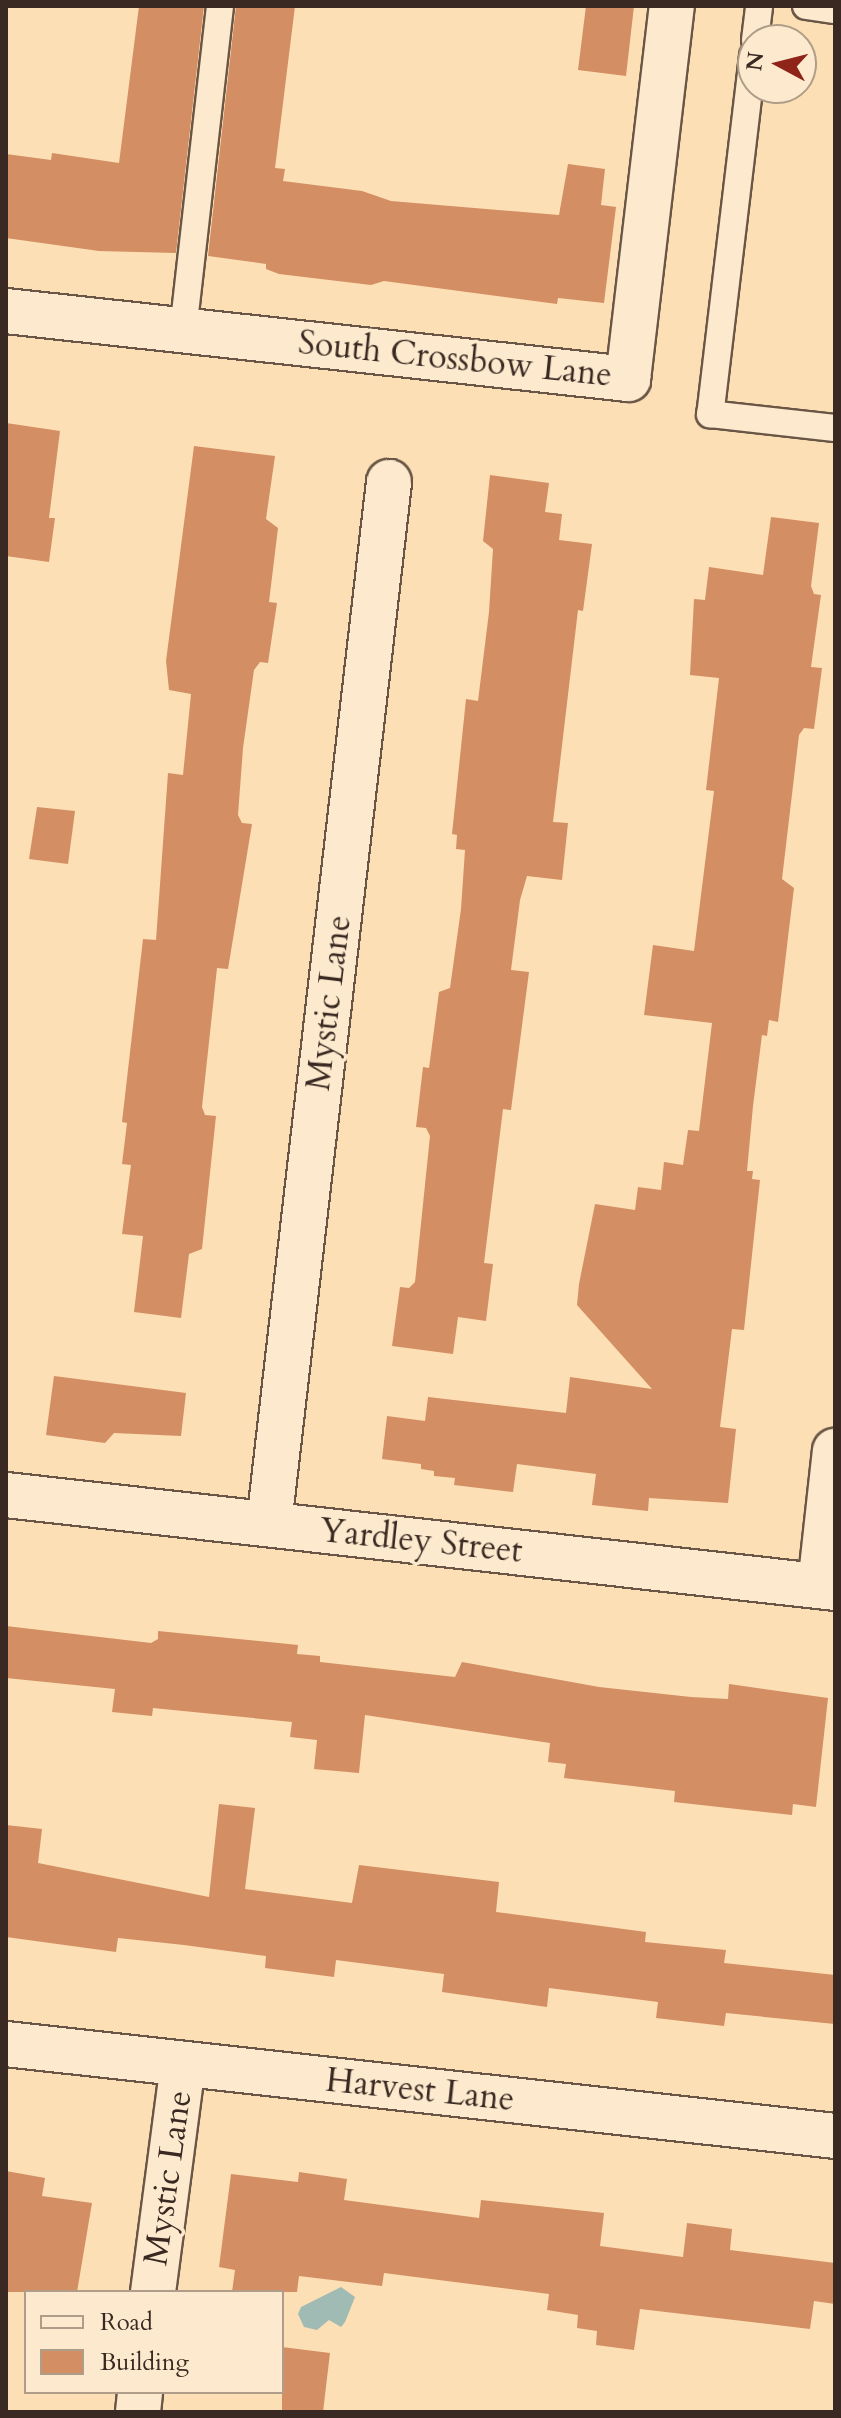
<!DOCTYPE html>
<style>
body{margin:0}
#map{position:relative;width:841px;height:2418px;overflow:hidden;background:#fcdfb4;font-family:Cardo,serif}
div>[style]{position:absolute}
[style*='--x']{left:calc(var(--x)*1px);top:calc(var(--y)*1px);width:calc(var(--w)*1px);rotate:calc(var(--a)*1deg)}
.water>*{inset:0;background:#a0bbb4}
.building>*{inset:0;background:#d48e63}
.roads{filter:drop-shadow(2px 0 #6a5646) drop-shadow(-2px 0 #6a5646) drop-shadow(0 2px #6a5646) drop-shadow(0 -2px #6a5646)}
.lane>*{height:26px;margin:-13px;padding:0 13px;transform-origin:13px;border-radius:13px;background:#fdeace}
.street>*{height:44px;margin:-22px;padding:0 22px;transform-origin:22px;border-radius:22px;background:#fdeace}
span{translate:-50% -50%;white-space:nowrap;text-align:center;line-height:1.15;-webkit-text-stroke:7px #fdeace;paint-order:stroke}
.street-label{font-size:34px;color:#392922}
.frame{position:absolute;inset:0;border:8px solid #392922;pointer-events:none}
.legend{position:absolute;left:24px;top:2290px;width:260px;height:104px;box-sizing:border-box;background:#fdeace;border:2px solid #af9d89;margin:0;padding:10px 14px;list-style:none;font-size:24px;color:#392922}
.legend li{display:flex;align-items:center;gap:16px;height:40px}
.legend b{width:40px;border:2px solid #af9d89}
.north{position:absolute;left:737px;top:24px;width:80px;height:80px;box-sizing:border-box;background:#fdeace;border:2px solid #af9d89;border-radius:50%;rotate:277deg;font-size:22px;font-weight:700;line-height:32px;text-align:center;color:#392922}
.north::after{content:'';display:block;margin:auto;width:28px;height:36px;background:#8f2418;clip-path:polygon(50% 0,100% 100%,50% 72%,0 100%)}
</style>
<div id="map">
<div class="water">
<div style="clip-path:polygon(341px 2287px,355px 2297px,345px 2322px,341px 2327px,329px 2320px,317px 2330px,304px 2327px,298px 2314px,301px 2307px)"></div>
</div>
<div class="building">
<div style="clip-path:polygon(139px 6px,204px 6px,176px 253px,99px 251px,6px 238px,6px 154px,51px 160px,52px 153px,119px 163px)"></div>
<div style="clip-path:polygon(236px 6px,295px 6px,275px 168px,285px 169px,283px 181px,362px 191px,391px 201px,559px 215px,568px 164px,605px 169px,601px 205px,616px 207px,604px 303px,558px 298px,557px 304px,384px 281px,371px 285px,279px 274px,266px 269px,266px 264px,208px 256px)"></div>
<div style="clip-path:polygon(586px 6px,634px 6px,626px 76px,578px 70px)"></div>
<div style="clip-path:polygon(6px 423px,60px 431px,49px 518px,55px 518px,49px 562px,6px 556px)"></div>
<div style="clip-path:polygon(194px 446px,275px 456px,266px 519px,278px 528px,269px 602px,277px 603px,268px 663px,260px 662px,254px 670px,243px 748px,238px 815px,242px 823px,252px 824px,228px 969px,217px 968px,202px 1107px,205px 1115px,216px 1116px,202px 1249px,189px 1254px,181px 1318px,134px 1312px,143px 1236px,122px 1234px,131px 1165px,122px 1164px,127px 1123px,122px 1122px,143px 939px,156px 940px,168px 773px,183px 775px,191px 694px,169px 690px,166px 661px)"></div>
<div style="clip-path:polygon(490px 475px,549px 483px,545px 512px,562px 514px,559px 540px,592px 544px,583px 611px,578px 610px,553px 822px,568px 823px,562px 880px,527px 876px,520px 900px,511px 970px,529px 972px,511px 1110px,503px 1109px,484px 1263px,493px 1264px,486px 1321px,458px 1317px,453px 1354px,392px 1346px,400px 1287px,409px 1288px,415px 1282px,430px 1136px,426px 1128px,416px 1127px,423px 1067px,429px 1068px,439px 992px,450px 988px,461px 909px,465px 850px,456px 849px,457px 835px,452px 834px,466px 699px,478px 701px,489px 612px,493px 549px,483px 541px)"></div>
<div style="clip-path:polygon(771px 517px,819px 523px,811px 586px,814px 594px,821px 595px,811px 667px,822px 668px,814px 729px,804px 728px,799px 735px,782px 879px,794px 888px,789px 929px,778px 1022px,769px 1020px,767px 1036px,762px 1035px,753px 1106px,747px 1171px,753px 1171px,752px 1179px,760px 1180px,744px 1330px,732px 1329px,720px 1427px,736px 1429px,728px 1503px,649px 1498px,648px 1511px,592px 1505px,596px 1474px,517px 1464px,513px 1492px,454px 1485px,455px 1478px,434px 1476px,434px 1471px,421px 1469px,421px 1464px,382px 1459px,387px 1416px,425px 1421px,428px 1397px,566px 1413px,570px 1377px,652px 1389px,577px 1305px,579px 1284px,595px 1204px,635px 1210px,638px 1187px,661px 1190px,664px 1162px,683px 1165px,688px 1130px,699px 1131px,712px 1023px,644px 1015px,653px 945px,694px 951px,714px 791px,706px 790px,719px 678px,690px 675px,694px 599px,705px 600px,709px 567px,763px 575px)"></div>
<div style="clip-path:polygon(37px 807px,75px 811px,68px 864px,29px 859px)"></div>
<div style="clip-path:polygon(54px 1376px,186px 1393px,181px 1436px,114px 1433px,105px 1443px,46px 1435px)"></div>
<div style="clip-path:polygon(6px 1626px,151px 1643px,158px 1639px,158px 1631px,298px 1645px,297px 1654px,320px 1656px,320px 1662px,455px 1677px,462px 1662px,599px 1687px,691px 1697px,728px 1699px,729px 1684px,828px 1698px,816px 1807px,793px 1804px,792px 1815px,674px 1802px,675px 1791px,564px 1778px,566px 1764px,548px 1762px,550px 1743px,365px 1715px,359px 1773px,314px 1769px,317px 1740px,290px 1737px,292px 1722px,153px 1708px,152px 1716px,112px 1712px,115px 1689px,6px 1678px)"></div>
<div style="clip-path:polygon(219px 1804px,255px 1808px,245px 1889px,352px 1903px,359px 1865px,499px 1882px,496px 1912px,646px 1932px,645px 1942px,726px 1950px,724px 1963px,835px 1975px,835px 2024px,726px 2013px,724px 2026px,656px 2018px,658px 2002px,549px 1988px,547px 2007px,442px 1992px,444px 1974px,336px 1960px,334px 1977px,265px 1968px,266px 1956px,184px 1945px,118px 1938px,116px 1952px,6px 1937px,6px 1825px,42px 1829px,38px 1863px,209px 1897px)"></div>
<div style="clip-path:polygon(6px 2171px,45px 2178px,42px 2196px,92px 2203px,77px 2292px,6px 2292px)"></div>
<div style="clip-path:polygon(299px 2172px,347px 2179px,344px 2200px,479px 2218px,481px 2200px,604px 2213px,600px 2246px,683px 2257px,687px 2223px,732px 2229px,730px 2250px,835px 2263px,835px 2304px,814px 2301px,810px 2329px,640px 2309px,634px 2350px,596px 2345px,597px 2331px,577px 2328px,578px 2315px,547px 2310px,549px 2294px,384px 2273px,382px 2286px,299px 2276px,297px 2292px,232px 2292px,235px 2270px,219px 2267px,231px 2174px,298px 2182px)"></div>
<div style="clip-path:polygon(282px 2347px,330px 2353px,323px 2412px,282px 2412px)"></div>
</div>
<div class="roads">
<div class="lane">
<div style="--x:806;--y:6;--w:29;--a:8"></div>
<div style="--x:755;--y:40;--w:34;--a:-83"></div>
<div style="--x:753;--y:56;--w:361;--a:96.8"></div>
<div style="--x:710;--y:414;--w:126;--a:6.4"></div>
<div style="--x:183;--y:331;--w:327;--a:-83.5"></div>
</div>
<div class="street">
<div style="--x:6;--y:311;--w:626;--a:6.24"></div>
<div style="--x:628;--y:379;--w:376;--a:-83.3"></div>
<div style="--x:6;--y:1495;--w:834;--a:6.4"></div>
<div style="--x:269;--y:1524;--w:1049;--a:-83.43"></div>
<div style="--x:820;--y:1586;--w:136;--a:-83.7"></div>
<div style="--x:6;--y:2044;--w:834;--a:6.33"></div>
<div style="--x:153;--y:2292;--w:230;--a:-82.5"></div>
<div style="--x:138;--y:2412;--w:20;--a:-84"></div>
</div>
</div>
<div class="street-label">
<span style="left:455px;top:359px;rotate:6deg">South Crossbow Lane</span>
<span style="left:329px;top:1003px;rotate:-83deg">Mystic Lane</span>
<span style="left:421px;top:1541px;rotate:6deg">Yardley Street</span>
<span style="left:420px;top:2090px;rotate:6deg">Harvest Lane</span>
<span style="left:168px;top:2178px;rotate:-82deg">Mystic Lane</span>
</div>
<div class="frame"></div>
<ul class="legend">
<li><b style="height:10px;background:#fdeace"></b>Road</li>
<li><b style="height:22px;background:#d48e63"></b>Building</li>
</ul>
<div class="north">N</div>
</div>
